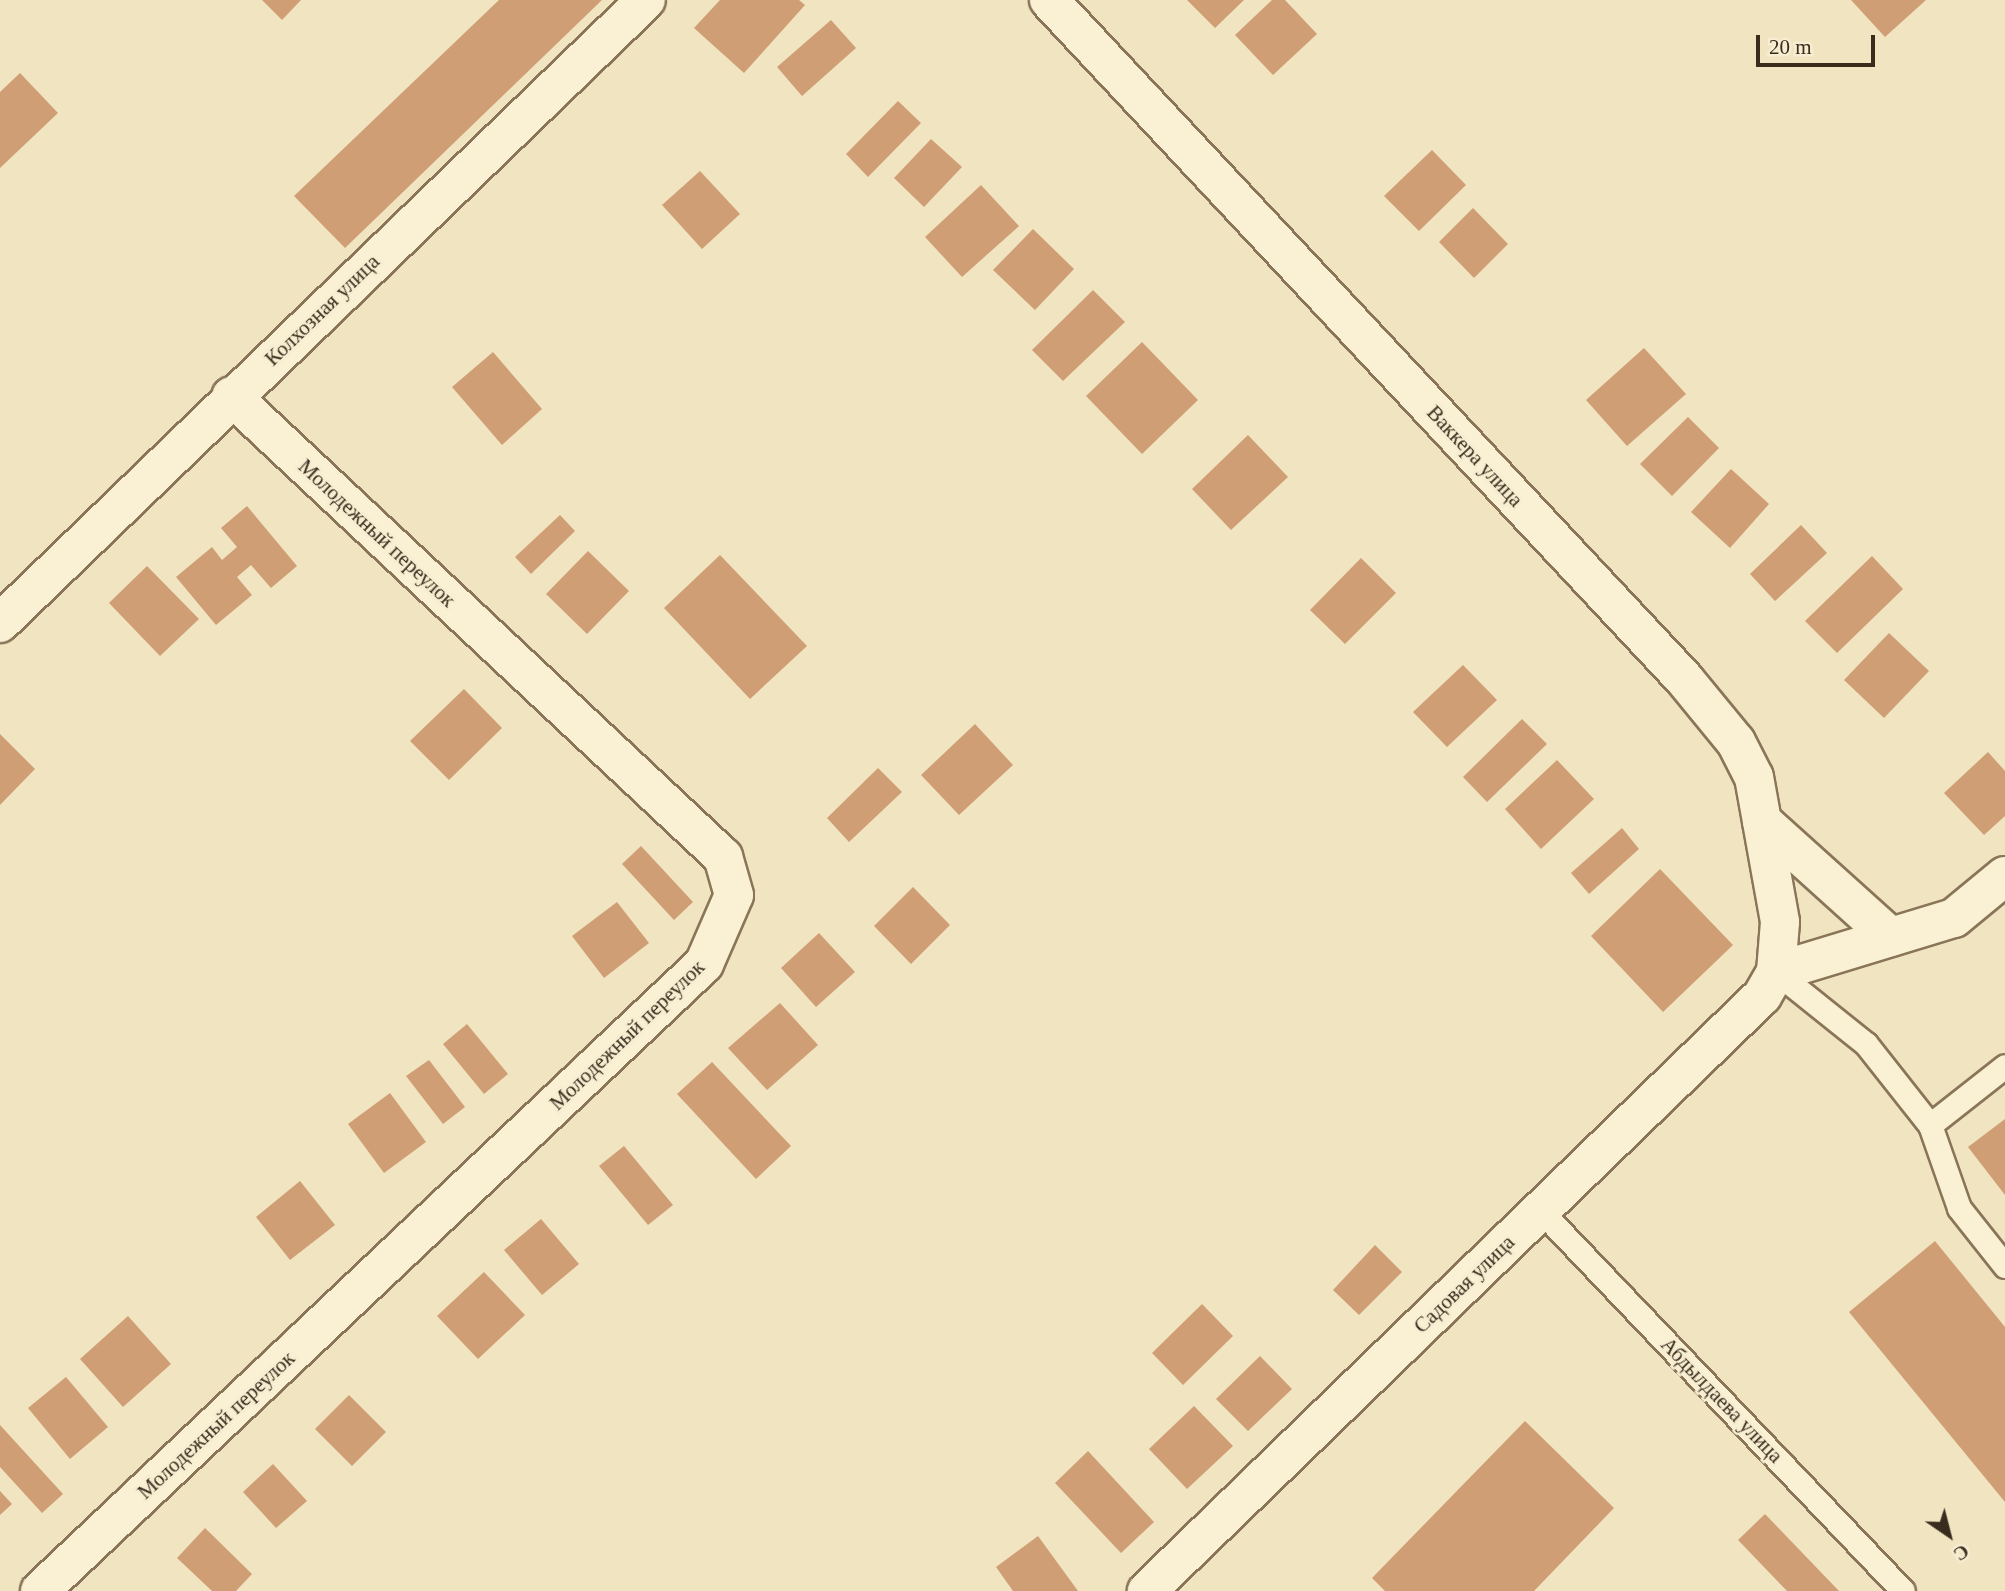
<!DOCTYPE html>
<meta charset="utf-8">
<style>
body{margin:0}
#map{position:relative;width:2005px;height:1591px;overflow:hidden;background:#f0e4c1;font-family:"Times New Roman",serif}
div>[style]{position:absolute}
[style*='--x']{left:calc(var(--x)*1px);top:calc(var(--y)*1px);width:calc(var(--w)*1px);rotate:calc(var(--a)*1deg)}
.building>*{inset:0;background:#d09e75}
.roads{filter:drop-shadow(2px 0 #8a7558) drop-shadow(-2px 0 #8a7558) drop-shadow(0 2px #8a7558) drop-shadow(0 -2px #8a7558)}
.lane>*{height:23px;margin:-11.5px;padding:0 11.5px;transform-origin:11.5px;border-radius:11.5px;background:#faf1d5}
.street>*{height:38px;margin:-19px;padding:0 19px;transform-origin:19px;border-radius:19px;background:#faf1d5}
span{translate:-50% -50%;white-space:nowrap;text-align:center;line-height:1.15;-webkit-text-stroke:5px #f7edd1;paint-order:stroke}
.street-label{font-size:21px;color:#392c1d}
.north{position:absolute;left:1914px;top:1500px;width:70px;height:70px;-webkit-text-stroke:5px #f7edd1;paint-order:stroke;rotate:145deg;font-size:19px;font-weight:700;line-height:28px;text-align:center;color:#392c1d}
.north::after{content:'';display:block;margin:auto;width:24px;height:32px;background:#392c1d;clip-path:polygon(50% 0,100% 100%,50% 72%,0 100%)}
.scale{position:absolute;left:1756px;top:35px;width:119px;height:32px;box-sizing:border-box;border:4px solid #392c1d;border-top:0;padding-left:9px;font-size:21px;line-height:24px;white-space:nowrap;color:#392c1d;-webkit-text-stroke:5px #f7edd1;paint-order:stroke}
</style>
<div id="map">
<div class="building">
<div style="clip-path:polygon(262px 0,301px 0,282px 20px)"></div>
<div style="clip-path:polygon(499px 0,602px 0,345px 248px,294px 196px)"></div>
<div style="clip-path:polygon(720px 0,799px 0,805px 5px,744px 73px,694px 28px)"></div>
<div style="clip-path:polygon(1187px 0,1244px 0,1215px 28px)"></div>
<div style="clip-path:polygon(1272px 0,1285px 0,1317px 34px,1273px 75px,1235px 35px)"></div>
<div style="clip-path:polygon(1851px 0,1926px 0,1885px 37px)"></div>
<div style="clip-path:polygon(831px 20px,856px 48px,802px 96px,777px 67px)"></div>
<div style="clip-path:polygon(20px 73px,58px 113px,0 168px,0 92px)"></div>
<div style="clip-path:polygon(898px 101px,921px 123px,868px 177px,846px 154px)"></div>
<div style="clip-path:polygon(931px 139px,962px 167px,924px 207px,894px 178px)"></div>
<div style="clip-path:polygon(1432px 150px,1466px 185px,1419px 231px,1384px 196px)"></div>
<div style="clip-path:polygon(700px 171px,740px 214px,702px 249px,662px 205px)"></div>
<div style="clip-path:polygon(981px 185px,1019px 226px,962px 277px,925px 237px)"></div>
<div style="clip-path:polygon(1473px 208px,1508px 244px,1474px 278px,1439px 242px)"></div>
<div style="clip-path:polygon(1033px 229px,1074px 269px,1035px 310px,993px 270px)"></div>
<div style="clip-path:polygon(1093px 290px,1125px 322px,1063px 381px,1032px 350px)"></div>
<div style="clip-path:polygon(1142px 342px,1198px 400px,1142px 454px,1086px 396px)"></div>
<div style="clip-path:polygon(1644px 348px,1686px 394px,1627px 446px,1586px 400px)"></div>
<div style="clip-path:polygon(493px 352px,542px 409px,502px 445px,452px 387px)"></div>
<div style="clip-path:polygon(1688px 417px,1719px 448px,1672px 496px,1640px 464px)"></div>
<div style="clip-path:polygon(1248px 435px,1288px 477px,1231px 530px,1192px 489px)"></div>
<div style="clip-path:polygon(1731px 469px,1769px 504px,1730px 548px,1691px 512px)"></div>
<div style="clip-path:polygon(247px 506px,297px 566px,271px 588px,251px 565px,237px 577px,252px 595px,216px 625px,176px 577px,212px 547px,222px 560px,237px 547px,221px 528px)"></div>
<div style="clip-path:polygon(560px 515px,575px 531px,531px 574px,515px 557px)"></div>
<div style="clip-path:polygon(1801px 525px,1827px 553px,1775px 601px,1750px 574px)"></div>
<div style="clip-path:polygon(588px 551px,629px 591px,587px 634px,546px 594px)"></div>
<div style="clip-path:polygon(720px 555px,807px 646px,750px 699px,664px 608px)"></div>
<div style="clip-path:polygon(1872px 556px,1903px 589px,1837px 653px,1805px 621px)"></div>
<div style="clip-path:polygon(1361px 558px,1396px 593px,1345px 644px,1310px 610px)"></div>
<div style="clip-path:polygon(147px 566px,199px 619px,160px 656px,109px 603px)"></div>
<div style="clip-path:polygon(1889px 633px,1929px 671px,1884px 718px,1844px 680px)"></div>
<div style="clip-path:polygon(1463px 665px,1497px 700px,1447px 747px,1413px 712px)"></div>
<div style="clip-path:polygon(464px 689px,502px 728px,449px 780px,410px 741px)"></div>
<div style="clip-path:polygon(1522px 719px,1547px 744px,1487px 802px,1463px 777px)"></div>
<div style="clip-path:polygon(975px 724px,1013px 765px,959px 815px,921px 775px)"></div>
<div style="clip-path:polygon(0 734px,35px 769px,0 805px)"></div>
<div style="clip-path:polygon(1988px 752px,2005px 771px,2005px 816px,1984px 835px,1944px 793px)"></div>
<div style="clip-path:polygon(1557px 760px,1594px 799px,1541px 849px,1505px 809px)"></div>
<div style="clip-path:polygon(878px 768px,902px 792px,849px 842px,827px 818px)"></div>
<div style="clip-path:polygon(1622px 828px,1639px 849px,1589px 894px,1571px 873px)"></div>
<div style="clip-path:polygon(641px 846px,693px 902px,674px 920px,622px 864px)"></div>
<div style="clip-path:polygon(1660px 869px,1733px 945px,1663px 1012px,1591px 936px)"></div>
<div style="clip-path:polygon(913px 887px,950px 925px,911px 964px,874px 926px)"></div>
<div style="clip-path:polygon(617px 902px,649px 943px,604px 978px,572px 936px)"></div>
<div style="clip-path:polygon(819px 933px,855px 972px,816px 1007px,781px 968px)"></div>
<div style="clip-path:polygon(780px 1003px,818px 1045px,767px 1090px,728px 1048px)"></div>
<div style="clip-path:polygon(467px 1024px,508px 1074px,484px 1094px,443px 1044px)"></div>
<div style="clip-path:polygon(429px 1060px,465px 1107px,443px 1124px,406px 1076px)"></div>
<div style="clip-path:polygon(712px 1062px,791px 1146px,756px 1179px,677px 1094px)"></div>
<div style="clip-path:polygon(390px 1093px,426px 1142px,384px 1173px,348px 1124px)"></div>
<div style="clip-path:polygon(2005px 1119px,2005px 1195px,1968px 1147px)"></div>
<div style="clip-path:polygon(624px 1146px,673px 1205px,648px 1225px,599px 1166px)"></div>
<div style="clip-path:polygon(300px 1181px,335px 1225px,290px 1260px,256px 1217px)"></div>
<div style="clip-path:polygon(541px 1219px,579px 1264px,542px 1295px,504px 1250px)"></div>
<div style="clip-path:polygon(1935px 1241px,2005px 1327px,2005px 1502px,1849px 1312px)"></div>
<div style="clip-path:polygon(1375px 1245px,1402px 1272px,1359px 1315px,1333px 1290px)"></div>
<div style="clip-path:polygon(484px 1272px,525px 1315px,478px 1359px,437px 1316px)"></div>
<div style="clip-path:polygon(1202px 1304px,1233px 1336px,1183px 1385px,1152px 1353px)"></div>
<div style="clip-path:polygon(128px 1316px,171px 1364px,123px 1407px,80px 1359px)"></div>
<div style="clip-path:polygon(1260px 1356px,1292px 1389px,1248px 1431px,1216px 1399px)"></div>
<div style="clip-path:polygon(66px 1377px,108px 1427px,70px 1459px,28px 1408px)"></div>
<div style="clip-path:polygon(349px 1395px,386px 1432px,352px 1466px,315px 1429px)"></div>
<div style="clip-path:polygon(1194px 1406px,1233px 1446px,1187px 1489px,1149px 1449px)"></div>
<div style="clip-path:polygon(1525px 1421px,1614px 1508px,1534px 1591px,1385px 1591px,1372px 1578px)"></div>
<div style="clip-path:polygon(0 1425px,63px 1494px,42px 1513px,0 1467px)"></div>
<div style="clip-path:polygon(1088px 1451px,1154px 1522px,1121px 1553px,1055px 1483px)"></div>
<div style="clip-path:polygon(273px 1464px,307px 1501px,276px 1528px,243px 1492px)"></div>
<div style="clip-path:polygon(0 1491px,12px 1504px,0 1515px)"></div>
<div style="clip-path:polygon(1765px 1514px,1839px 1591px,1787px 1591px,1738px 1540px)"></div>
<div style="clip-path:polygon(205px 1528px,252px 1574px,236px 1591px,212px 1591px,177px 1558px)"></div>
<div style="clip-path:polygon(1038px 1536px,1078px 1591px,1013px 1591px,996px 1567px)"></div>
</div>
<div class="roads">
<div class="lane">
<div style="--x:1776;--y:972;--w:115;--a:38.7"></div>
<div style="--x:1866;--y:1044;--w:103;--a:51.7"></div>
<div style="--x:1930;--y:1125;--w:88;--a:70.7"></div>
<div style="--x:1959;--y:1208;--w:74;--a:51.6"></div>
<div style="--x:1930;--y:1125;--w:95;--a:-38.2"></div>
<div style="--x:1540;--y:1210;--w:526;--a:46.39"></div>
</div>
<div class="street">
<div style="--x:1049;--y:0;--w:931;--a:46.91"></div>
<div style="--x:1685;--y:680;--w:80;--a:50.6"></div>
<div style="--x:1736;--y:742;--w:39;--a:63"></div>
<div style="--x:1754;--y:777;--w:147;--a:79.8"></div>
<div style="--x:1780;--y:922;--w:50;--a:94.6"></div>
<div style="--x:1776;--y:972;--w:28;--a:120"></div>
<div style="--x:1762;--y:996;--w:856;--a:135.95"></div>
<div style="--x:0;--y:623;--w:897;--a:-43.96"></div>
<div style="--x:1762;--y:821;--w:173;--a:42"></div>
<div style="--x:1776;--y:972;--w:186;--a:-16.9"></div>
<div style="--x:1954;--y:918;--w:66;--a:-39.5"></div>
<div style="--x:40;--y:1591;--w:913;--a:-43.36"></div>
<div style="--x:704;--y:964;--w:75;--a:-66.5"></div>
<div style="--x:734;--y:895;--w:40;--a:-106"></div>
<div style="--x:723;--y:857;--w:674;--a:-136.86"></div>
</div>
</div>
<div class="street-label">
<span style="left:322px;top:310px;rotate:-44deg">Колхозная улица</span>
<span style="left:1475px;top:456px;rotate:47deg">Ваккера улица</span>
<span style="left:377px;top:533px;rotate:43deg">Молодежный переулок</span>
<span style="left:627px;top:1035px;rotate:-44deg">Молодежный переулок</span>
<span style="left:1464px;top:1284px;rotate:-44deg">Садовая улица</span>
<span style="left:1722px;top:1400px;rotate:46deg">Абдылдаева улица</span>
<span style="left:216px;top:1425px;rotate:-43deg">Молодежный переулок</span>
</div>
<div class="north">С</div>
<div class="scale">20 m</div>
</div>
